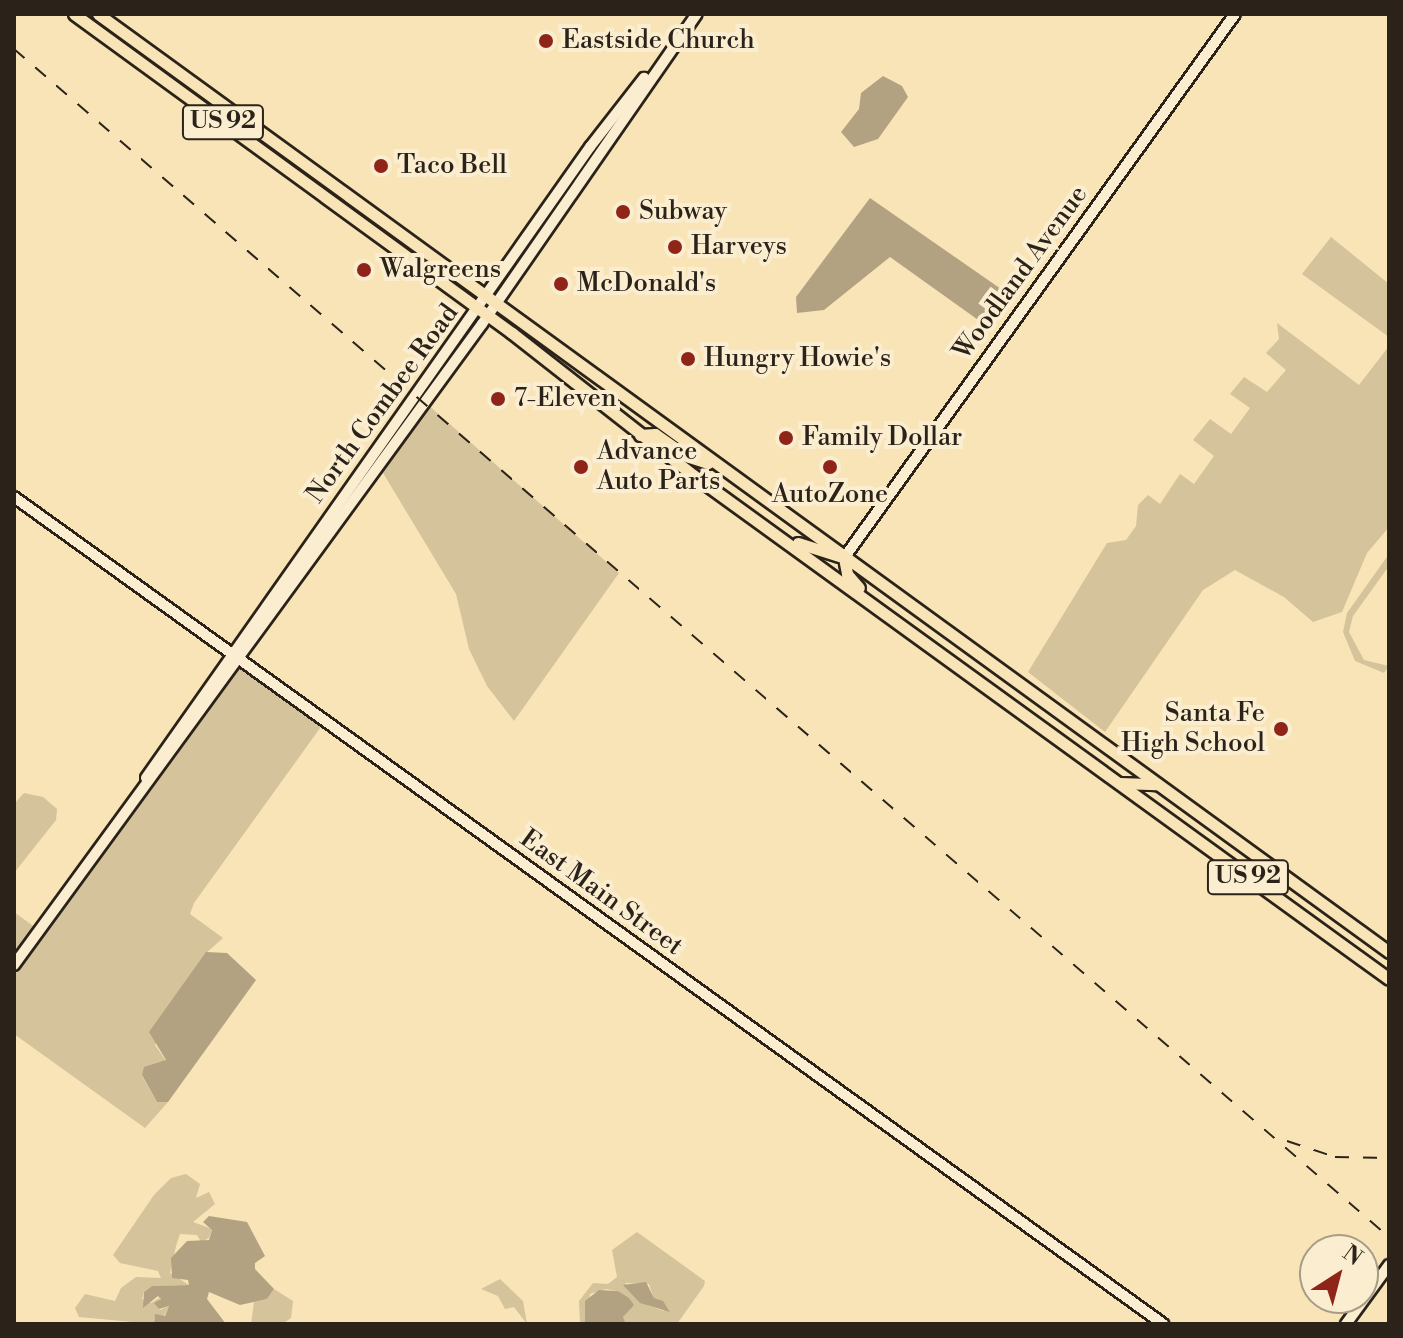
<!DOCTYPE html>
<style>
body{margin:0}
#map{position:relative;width:1403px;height:1338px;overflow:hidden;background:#f8e4b6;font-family:"Libre Bodoni",serif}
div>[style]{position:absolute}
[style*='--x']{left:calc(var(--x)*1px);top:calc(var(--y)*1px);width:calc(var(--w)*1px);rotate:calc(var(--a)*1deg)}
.green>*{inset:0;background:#d5c39b}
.water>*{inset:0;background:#b2a281}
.roads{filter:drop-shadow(2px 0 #2b2319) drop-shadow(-2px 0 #2b2319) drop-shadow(0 2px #2b2319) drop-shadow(0 -2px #2b2319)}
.secondary>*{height:10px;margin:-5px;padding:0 5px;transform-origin:5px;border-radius:5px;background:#faedd0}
.primary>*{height:11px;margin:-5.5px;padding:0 5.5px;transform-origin:5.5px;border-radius:5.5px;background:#f8e4b6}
.rail>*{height:2px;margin-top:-1px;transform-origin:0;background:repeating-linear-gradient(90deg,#2b2319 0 14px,transparent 0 28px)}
.dots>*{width:22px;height:22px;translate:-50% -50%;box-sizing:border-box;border:4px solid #faedd0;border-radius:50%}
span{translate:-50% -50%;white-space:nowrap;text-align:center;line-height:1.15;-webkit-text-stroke:8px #faedd0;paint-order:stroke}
.shield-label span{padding:2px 6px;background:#faedd0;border:2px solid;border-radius:6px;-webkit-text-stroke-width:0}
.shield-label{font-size:24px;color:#2b2319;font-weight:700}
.poi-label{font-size:26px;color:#2b2319}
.left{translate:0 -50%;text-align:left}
.right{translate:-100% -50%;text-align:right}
.street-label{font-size:26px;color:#2b2319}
.frame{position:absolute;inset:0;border:16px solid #2b2319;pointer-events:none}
.north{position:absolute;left:1299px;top:1234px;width:80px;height:80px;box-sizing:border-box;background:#faedd0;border:2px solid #a79c87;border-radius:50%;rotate:36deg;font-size:22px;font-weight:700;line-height:32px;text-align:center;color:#2b2319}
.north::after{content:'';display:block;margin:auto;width:28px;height:36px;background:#8f2418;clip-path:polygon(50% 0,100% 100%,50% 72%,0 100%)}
</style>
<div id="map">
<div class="green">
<div style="clip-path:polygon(1331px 237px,1389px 284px,1389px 337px,1302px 274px)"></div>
<div style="clip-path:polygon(1277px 323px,1359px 385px,1389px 346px,1389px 527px,1367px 553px,1342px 612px,1313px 622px,1284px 597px,1235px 570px,1203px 590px,1105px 732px,1028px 672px,1107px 543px,1126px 540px,1136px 526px,1138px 505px,1148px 495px,1160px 504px,1180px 474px,1194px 484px,1214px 456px,1193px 440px,1210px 419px,1231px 434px,1250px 408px,1230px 394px,1239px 383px,1244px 377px,1267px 392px,1286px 370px,1266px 353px,1279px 339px)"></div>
<div style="clip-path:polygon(427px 404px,619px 573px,514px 721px,487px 686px,469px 649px,456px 594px,380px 468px)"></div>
<div style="clip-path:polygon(1389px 554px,1389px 566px,1353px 616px,1349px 632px,1364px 660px,1389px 666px,1384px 673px,1355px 661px,1343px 632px,1347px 613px)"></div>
<div style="clip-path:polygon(240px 665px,323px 724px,194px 903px,190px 914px,223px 938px,206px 953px,155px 1045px,166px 1061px,142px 1076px,157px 1102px,168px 1102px,145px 1128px,14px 1034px,14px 972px)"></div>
<div style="clip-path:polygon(24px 793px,43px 797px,57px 809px,56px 820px,14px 873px,14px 804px)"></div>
<div style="clip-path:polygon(14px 912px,36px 928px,14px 959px)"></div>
<div style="clip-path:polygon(186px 1174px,200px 1184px,196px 1198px,209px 1192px,215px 1204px,193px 1222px,212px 1229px,209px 1238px,201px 1242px,197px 1235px,180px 1234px,176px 1246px,170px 1273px,189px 1285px,152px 1286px,144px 1292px,142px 1299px,151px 1303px,161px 1297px,156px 1305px,160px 1310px,169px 1306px,164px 1316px,154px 1318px,154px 1324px,79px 1317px,75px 1308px,85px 1294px,115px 1301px,121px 1288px,136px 1277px,161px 1278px,158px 1271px,120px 1263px,113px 1255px,154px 1195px,171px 1178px)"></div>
<div style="clip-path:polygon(evenodd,637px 1232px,705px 1281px,704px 1286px,677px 1324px,626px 1324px,623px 1317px,631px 1303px,618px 1291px,606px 1289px,590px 1294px,585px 1324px,580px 1324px,579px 1301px,593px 1283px,608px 1284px,617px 1277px,612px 1250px,637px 1232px,625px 1283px,649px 1284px,654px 1299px,658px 1299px,664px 1311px,647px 1305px,625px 1283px)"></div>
<div style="clip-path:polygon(500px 1279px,523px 1301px,527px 1324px,514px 1307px,505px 1309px,498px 1296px,481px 1289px)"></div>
<div style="clip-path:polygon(274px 1289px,293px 1301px,291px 1318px,284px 1323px,251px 1324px,254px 1302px,267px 1299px)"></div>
</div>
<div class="water">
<div style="clip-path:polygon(883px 76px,902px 86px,908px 97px,878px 139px,854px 147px,841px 132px,859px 109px,861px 93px)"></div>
<div style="clip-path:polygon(870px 198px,1001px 289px,991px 315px,981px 322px,890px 257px,824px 310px,797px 313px,796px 297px)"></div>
<div style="clip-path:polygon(206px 952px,227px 953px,256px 980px,168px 1102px,157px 1102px,142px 1075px,144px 1067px,166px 1060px,149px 1032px)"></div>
<div style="clip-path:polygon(209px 1216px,247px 1222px,265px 1256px,255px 1263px,255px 1269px,274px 1289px,267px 1299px,240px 1305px,209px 1292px,207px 1299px,226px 1324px,154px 1324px,155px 1314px,165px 1316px,169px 1306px,159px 1309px,154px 1303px,161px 1299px,158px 1296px,143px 1308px,144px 1292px,152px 1286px,189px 1285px,188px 1280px,172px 1278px,171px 1258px,187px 1241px,209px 1240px,212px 1230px,203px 1222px)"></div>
<div style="clip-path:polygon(646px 1282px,654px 1298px,663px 1301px,670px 1312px,640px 1303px,623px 1285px)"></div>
<div style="clip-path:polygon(599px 1290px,618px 1291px,629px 1298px,634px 1305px,623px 1317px,626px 1324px,585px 1324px,585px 1301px)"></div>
</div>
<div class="roads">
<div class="secondary">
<div style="--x:14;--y:497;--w:1416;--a:35.74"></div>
<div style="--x:844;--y:558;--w:670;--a:-54.29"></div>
<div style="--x:146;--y:778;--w:772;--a:-54.87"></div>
<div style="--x:590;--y:147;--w:88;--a:-52"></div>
<div style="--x:14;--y:965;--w:794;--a:-53.87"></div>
<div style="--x:482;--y:324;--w:377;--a:-55.3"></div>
<div style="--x:1346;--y:1324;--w:73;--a:-53.9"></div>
</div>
<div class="primary">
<div style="--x:74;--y:14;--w:542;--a:36.07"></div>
<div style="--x:512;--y:333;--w:230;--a:38.1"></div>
<div style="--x:693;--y:475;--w:859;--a:35.91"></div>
<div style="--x:98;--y:14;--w:1596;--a:36"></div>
<div style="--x:640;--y:435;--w:15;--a:-4"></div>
<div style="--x:655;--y:434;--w:38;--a:35"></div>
<div style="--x:686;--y:456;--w:23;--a:18"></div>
<div style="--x:798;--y:543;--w:43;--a:17.6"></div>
<div style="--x:844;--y:558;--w:16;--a:79"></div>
<div style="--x:847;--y:574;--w:18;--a:49"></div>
<div style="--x:1119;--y:783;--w:38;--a:2"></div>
</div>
</div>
<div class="rail">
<div style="--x:14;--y:49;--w:1817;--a:40.83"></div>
<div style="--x:1287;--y:1141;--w:51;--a:18.4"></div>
<div style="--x:1335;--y:1157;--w:54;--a:1.1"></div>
</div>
<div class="dots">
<div style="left:546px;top:41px;background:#8f2418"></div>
<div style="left:381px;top:166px;background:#8f2418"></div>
<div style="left:623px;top:212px;background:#8f2418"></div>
<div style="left:675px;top:247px;background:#8f2418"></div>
<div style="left:364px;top:270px;background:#8f2418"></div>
<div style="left:561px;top:284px;background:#8f2418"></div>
<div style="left:688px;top:359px;background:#8f2418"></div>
<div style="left:498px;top:399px;background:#8f2418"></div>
<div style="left:786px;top:438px;background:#8f2418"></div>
<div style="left:581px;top:467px;background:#8f2418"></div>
<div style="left:830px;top:467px;background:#8f2418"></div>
<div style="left:1281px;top:729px;background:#8f2418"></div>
</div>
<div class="shield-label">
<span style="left:223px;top:122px">US 92</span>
<span style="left:1248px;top:877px">US 92</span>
</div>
<div class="poi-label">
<span class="left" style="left:562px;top:41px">Eastside Church</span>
<span class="left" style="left:397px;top:166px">Taco Bell</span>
<span class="left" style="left:639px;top:212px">Subway</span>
<span class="left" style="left:691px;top:247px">Harveys</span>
<span class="left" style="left:380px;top:270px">Walgreens</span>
<span class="left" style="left:577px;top:284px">McDonald's</span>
<span class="left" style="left:704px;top:359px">Hungry Howie's</span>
<span class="left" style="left:514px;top:399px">7-Eleven</span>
<span class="left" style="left:802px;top:438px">Family Dollar</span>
<span class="left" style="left:597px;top:467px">Advance<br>Auto Parts</span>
<span style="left:830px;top:495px">AutoZone</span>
<span class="right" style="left:1265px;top:729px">Santa Fe<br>High School</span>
</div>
<div class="street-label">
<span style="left:1021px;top:273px;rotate:-54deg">Woodland Avenue</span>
<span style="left:383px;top:404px;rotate:-54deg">North Combee Road</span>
<span style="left:601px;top:893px;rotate:36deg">East Main Street</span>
</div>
<div class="frame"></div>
<div class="north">N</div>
</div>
